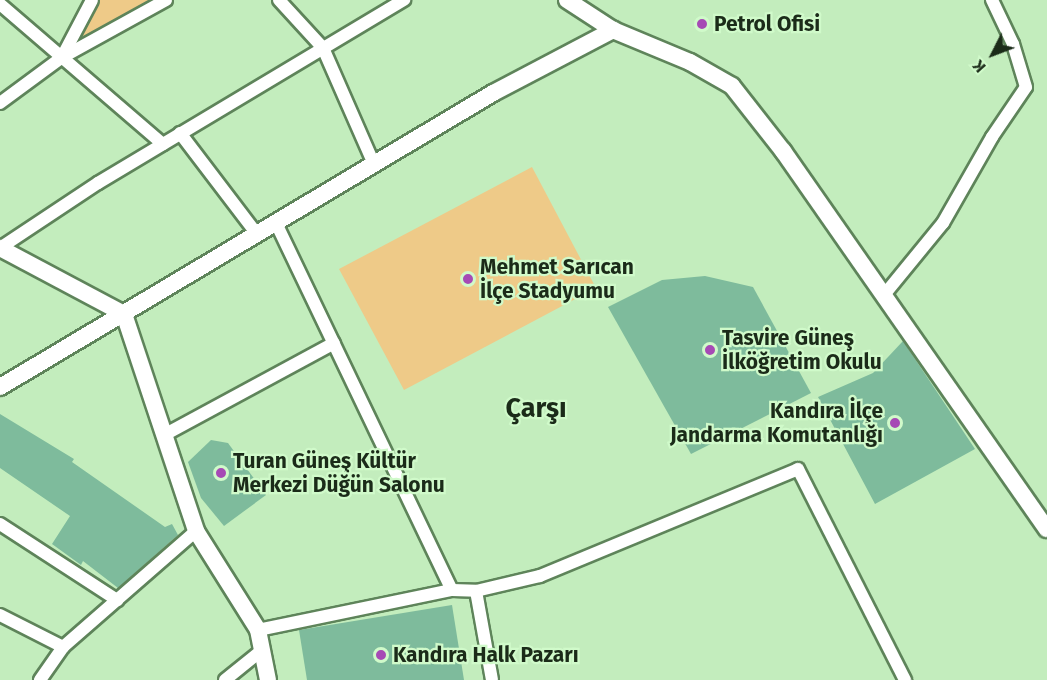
<!DOCTYPE html>
<meta charset="utf-8">
<style>
body{margin:0}
#map{position:relative;width:1047px;height:680px;overflow:hidden;background:#c3edbd;font-family:"Fira Sans",sans-serif}
div>[style]{position:absolute}
[style*='--x']{left:calc(var(--x)*1px);top:calc(var(--y)*1px);width:calc(var(--w)*1px);rotate:calc(var(--a)*1deg)}
.green>*{inset:0;background:#eeca88}
.building>*{inset:0;background:#7ebb9c}
.roads{filter:drop-shadow(2px 0 #5e845a) drop-shadow(-2px 0 #5e845a) drop-shadow(0 2px #5e845a) drop-shadow(0 -2px #5e845a)}
.street>*{height:12px;margin:-6px;padding:0 6px;transform-origin:6px;border-radius:6px;background:#fff}
.secondary>*{height:16px;margin:-8px;padding:0 8px;transform-origin:8px;border-radius:8px;background:#fff}
.dots>*{width:16px;height:16px;translate:-50% -50%;box-sizing:border-box;border:3px solid #d0faca;border-radius:50%}
span{translate:-50% -50%;white-space:nowrap;text-align:center;line-height:1.15;-webkit-text-stroke:4.5px #d0faca;paint-order:stroke}
.poi-label{font-size:21px;color:#1b2b19;font-weight:700}
.left{translate:0 -50%;text-align:left}
.right{translate:-100% -50%;text-align:right}
.district-label{font-size:27px;color:#1b2b19;font-weight:700}
.north{position:absolute;left:963px;top:24px;width:60px;height:60px;-webkit-text-stroke:4px #d0faca;paint-order:stroke;rotate:228deg;font-size:16px;font-weight:700;line-height:24px;text-align:center;color:#1b2b19}
.north::after{content:'';display:block;margin:auto;width:21px;height:27px;background:#1b2b19;clip-path:polygon(50% 0,100% 100%,50% 72%,0 100%)}
</style>
<div id="map">
<div class="green">
<div style="clip-path:polygon(92px 0,166px 0,61px 58px)"></div>
<div style="clip-path:polygon(532px 167px,596px 288px,404px 390px,339px 269px)"></div>
</div>
<div class="building">
<div style="clip-path:polygon(705px 276px,753px 287px,811px 393px,691px 454px,608px 307px,662px 280px)"></div>
<div style="clip-path:polygon(903px 341px,975px 449px,875px 504px,818px 397px,873px 373px)"></div>
<div style="clip-path:polygon(0 414px,74px 459px,72px 462px,165px 527px,172px 524px,178px 535px,118px 588px,83px 561px,81px 565px,52px 544px,70px 516px,0 468px)"></div>
<div style="clip-path:polygon(211px 440px,228px 443px,266px 495px,224px 526px,201px 498px,188px 462px)"></div>
<div style="clip-path:polygon(452px 605px,464px 680px,307px 680px,299px 630px)"></div>
</div>
<div class="roads">
<div class="street">
<div style="--x:279;--y:0;--w:65;--a:47.5"></div>
<div style="--x:323;--y:48;--w:127;--a:66.3"></div>
<div style="--x:0;--y:4;--w:215;--a:40.7"></div>
<div style="--x:62;--y:57;--w:64;--a:-62.2"></div>
<div style="--x:0;--y:103;--w:76;--a:-36.4"></div>
<div style="--x:61;--y:58;--w:120;--a:-28.9"></div>
<div style="--x:180;--y:133;--w:127;--a:52.7"></div>
<div style="--x:276;--y:223;--w:407;--a:64.4"></div>
<div style="--x:452;--y:590;--w:24;--a:2"></div>
<div style="--x:476;--y:591;--w:66;--a:-13.2"></div>
<div style="--x:540;--y:576;--w:279;--a:-22.5"></div>
<div style="--x:798;--y:469;--w:237;--a:63.1"></div>
<div style="--x:0;--y:248;--w:118;--a:-33.6"></div>
<div style="--x:98;--y:183;--w:357;--a:-30.9"></div>
<div style="--x:884;--y:295;--w:93;--a:-50.7"></div>
<div style="--x:943;--y:223;--w:99;--a:-60.3"></div>
<div style="--x:992;--y:137;--w:60;--a:-55.8"></div>
<div style="--x:1026;--y:87;--w:45;--a:-106.8"></div>
<div style="--x:1013;--y:44;--w:49;--a:-115.5"></div>
<div style="--x:164;--y:435;--w:193;--a:-28.4"></div>
<div style="--x:0;--y:524;--w:140;--a:33"></div>
<div style="--x:476;--y:591;--w:90;--a:79.8"></div>
<div style="--x:0;--y:615;--w:71;--a:26.9"></div>
<div style="--x:258;--y:630;--w:198;--a:-11.7"></div>
<div style="--x:40;--y:680;--w:40;--a:-55.1"></div>
<div style="--x:63;--y:647;--w:176;--a:-41.1"></div>
<div style="--x:225;--y:680;--w:48;--a:-39"></div>
</div>
<div class="secondary">
<div style="--x:567;--y:0;--w:55;--a:33.1"></div>
<div style="--x:613;--y:30;--w:83;--a:22.6"></div>
<div style="--x:690;--y:62;--w:48;--a:29.7"></div>
<div style="--x:732;--y:86;--w:83;--a:51.9"></div>
<div style="--x:783;--y:151;--w:461;--a:55.1"></div>
<div style="--x:0;--y:248;--w:140;--a:28"></div>
<div style="--x:124;--y:314;--w:229;--a:71.6"></div>
<div style="--x:196;--y:531;--w:117;--a:57.9"></div>
<div style="--x:258;--y:630;--w:51;--a:78.7"></div>
<div style="--x:0;--y:387;--w:574;--a:-30.81"></div>
<div style="--x:493;--y:93;--w:136;--a:-27.7"></div>
</div>
</div>
<div class="dots">
<div style="left:702px;top:24px;background:#a64ab5"></div>
<div style="left:468px;top:279px;background:#a64ab5"></div>
<div style="left:710px;top:350px;background:#a64ab5"></div>
<div style="left:895px;top:423px;background:#a64ab5"></div>
<div style="left:221px;top:473px;background:#a64ab5"></div>
<div style="left:381px;top:655px;background:#a64ab5"></div>
</div>
<div class="poi-label">
<span class="left" style="left:714px;top:24px">Petrol Ofisi</span>
<span class="left" style="left:480px;top:279px">Mehmet Sarıcan<br>İlçe Stadyumu</span>
<span class="left" style="left:722px;top:350px">Tasvire Güneş<br>İlköğretim Okulu</span>
<span class="right" style="left:883px;top:423px">Kandıra İlçe<br>Jandarma Komutanlığı</span>
<span class="left" style="left:233px;top:473px">Turan Güneş Kültür<br>Merkezi Düğün Salonu</span>
<span class="left" style="left:393px;top:655px">Kandıra Halk Pazarı</span>
</div>
<div class="district-label">
<span style="left:536px;top:409px">Çarşı</span>
</div>
<div class="north">K</div>
</div>
